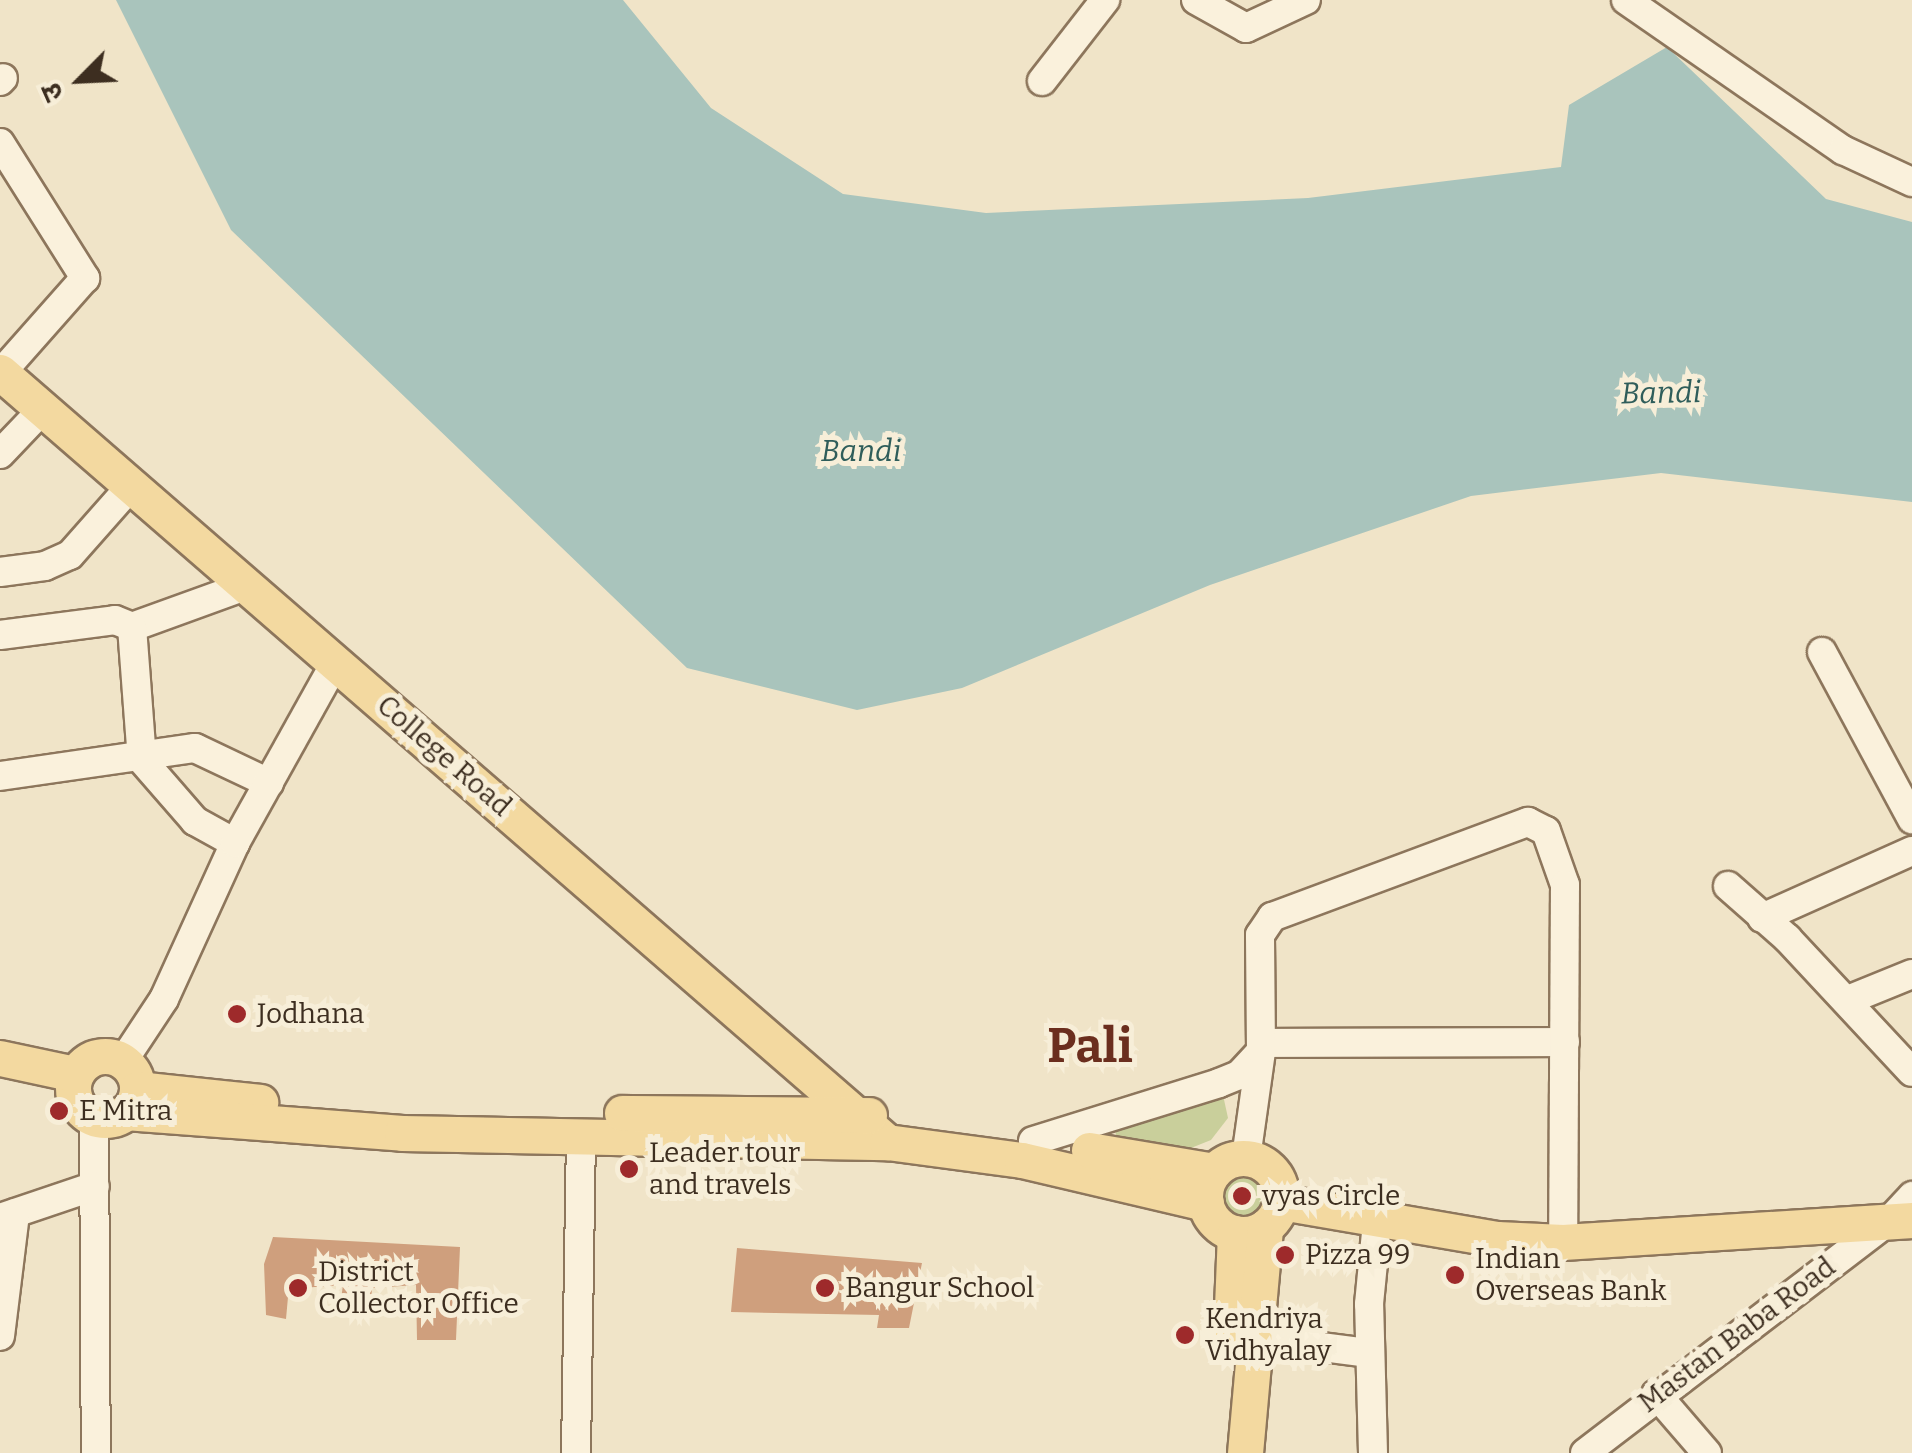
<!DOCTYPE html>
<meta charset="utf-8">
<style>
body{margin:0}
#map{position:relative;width:1912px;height:1453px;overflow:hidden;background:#f0e4c8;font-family:Bitter,"Noto Sans Devanagari",serif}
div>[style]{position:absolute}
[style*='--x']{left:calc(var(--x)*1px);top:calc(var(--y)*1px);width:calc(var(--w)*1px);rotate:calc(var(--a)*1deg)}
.green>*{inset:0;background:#c9cf9b}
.round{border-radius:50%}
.water>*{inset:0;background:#a9c4bc}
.building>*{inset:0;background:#cf9f7d}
.roads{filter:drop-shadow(2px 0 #8d765c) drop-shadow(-2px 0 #8d765c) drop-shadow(0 2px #8d765c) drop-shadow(0 -2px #8d765c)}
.minor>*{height:28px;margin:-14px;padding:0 14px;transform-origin:14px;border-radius:14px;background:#faf1dc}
.major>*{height:35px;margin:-17.5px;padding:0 17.5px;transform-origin:17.5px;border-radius:17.5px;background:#f3d9a0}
.major>.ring{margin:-17.5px;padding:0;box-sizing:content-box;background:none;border:35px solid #f3d9a0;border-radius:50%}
.dots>*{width:28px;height:28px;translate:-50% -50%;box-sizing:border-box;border:5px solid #f7eed8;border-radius:50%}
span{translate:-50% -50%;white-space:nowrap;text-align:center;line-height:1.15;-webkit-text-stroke:10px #f7eed8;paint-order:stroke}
.street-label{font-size:28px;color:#3d2e20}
.poi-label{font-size:28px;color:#3d2e20}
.left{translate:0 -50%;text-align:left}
.water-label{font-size:30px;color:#2f5d5a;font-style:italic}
.town-label{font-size:48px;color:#6b2e1e;font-weight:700}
.north{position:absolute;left:30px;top:30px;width:100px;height:100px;-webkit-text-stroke:8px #f7eed8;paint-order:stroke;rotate:246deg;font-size:28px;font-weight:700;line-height:40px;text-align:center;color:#3d2e20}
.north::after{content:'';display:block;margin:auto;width:35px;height:45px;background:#3d2e20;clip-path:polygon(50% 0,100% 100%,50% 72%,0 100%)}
</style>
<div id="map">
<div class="green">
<div style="clip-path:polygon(1223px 1095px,1228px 1118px,1211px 1140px,1191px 1148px,1118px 1145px,1115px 1130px)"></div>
<div class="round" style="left:1219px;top:1174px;width:44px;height:44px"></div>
</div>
<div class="water">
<div style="clip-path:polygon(116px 0,623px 0,711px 108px,843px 194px,986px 213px,1308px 198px,1561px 167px,1569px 105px,1667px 47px,1826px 199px,1912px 222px,1912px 502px,1661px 473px,1471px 496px,1210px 585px,962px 688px,857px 710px,687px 668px,231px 230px)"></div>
</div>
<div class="building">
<div style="clip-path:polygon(273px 1237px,460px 1247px,456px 1340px,417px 1340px,416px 1285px,372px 1288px,371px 1303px,341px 1299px,343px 1285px,301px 1288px,288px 1297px,286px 1319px,266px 1315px,264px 1264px)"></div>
<div style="clip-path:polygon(737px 1248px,922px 1263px,909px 1328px,877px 1328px,879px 1315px,731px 1312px)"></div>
</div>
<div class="roads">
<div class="minor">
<div style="--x:1196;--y:0;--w:57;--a:29.2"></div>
<div style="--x:1246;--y:28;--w:66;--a:-25"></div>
<div style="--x:1626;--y:0;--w:264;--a:34.7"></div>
<div style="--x:1843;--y:150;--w:76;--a:24.9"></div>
<div style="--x:0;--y:81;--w:4;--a:-45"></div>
<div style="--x:1042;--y:81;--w:103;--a:-52.1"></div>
<div style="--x:0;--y:143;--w:160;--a:57.8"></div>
<div style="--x:85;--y:278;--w:127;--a:131.5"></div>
<div style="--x:0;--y:454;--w:62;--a:-46.3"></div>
<div style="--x:0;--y:572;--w:45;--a:-7.6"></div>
<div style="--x:45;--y:566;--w:27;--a:-24"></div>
<div style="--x:70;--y:555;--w:94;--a:-48.5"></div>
<div style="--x:132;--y:627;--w:123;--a:-19.9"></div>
<div style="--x:0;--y:635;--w:116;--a:-7.4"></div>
<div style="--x:115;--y:620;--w:18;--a:22"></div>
<div style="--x:132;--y:627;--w:133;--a:85.7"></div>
<div style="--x:1822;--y:652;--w:190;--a:61.7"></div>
<div style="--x:142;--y:760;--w:81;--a:49"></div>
<div style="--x:195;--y:821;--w:46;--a:28.8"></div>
<div style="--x:0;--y:776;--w:197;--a:-8.2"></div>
<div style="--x:195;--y:748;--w:82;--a:25.3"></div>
<div style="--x:1728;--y:886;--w:79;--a:41.4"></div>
<div style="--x:1787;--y:938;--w:183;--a:47"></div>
<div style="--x:1762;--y:918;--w:164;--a:-24.1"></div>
<div style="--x:1848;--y:1000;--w:69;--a:-22.1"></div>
<div style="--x:1261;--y:1043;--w:304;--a:-0.2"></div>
<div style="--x:123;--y:1061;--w:74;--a:-56.5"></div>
<div style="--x:164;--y:999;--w:171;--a:-65.5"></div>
<div style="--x:235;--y:843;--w:206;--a:-60.9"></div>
<div style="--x:94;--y:1118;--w:335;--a:89.7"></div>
<div style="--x:1033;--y:1141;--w:195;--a:-17.3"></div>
<div style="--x:1219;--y:1083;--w:22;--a:-22"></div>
<div style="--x:1239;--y:1075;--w:33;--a:-47"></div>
<div style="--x:1246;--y:1158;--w:108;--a:-82"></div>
<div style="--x:1261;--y:1051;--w:116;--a:-90.5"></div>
<div style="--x:1260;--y:935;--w:22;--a:-56"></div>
<div style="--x:1272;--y:917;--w:273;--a:-20.4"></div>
<div style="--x:1528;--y:822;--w:20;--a:27"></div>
<div style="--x:1546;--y:831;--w:57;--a:70.6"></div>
<div style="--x:1565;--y:885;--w:357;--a:90.3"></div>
<div style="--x:0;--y:1218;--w:100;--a:-18.6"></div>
<div style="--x:0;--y:1336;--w:124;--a:-83"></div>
<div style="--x:1236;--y:1336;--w:134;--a:7.3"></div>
<div style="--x:1656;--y:1394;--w:78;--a:49.2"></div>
<div style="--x:576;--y:1453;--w:317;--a:-89.1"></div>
<div style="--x:1373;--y:1453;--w:149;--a:-91.5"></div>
<div style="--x:1369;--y:1304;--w:82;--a:-84.4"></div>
<div style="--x:1585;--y:1453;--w:384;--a:-37.4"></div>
<div style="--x:1890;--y:1220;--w:33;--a:-47"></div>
</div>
<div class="major">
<div style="--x:0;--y:372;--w:1175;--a:40.96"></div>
<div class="ring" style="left:73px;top:1056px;width:29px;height:29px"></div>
<div style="--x:0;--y:1058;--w:77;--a:12"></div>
<div style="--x:137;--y:1089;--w:124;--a:6"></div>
<div style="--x:125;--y:1112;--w:278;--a:4.3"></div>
<div style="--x:402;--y:1133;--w:485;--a:1.1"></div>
<div style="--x:887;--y:1142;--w:136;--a:7.6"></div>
<div style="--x:1022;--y:1160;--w:189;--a:13.2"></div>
<div style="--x:622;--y:1113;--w:247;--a:0.5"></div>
<div style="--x:1089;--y:1150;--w:127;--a:9.5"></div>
<div class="ring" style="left:1205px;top:1158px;width:41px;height:41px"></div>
<div style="--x:1281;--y:1202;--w:219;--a:9.7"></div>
<div style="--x:1497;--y:1239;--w:66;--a:2.6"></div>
<div style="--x:1563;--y:1242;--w:350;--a:-3.6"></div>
<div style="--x:1231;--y:1332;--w:99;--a:-87.7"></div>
<div style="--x:1245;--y:1453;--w:227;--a:-84.9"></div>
</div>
</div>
<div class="dots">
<div style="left:237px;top:1014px;background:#9e2a2b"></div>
<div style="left:59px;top:1111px;background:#9e2a2b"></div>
<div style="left:629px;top:1169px;background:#9e2a2b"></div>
<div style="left:1242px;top:1196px;background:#9e2a2b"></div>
<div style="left:1285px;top:1255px;background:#9e2a2b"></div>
<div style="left:1455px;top:1275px;background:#9e2a2b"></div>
<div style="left:298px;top:1288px;background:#9e2a2b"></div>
<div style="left:825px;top:1288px;background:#9e2a2b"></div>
<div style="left:1185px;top:1335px;background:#9e2a2b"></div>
</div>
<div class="street-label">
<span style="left:444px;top:756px;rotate:41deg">College Road</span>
<span style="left:1737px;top:1335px;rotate:-37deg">Mastan Baba Road</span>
</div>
<div class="poi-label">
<span class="left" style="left:257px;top:1014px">Jodhana</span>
<span class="left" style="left:79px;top:1111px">E Mitra</span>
<span class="left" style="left:649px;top:1169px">Leader tour<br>and travels</span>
<span class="left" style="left:1262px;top:1196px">vyas Circle</span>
<span class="left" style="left:1305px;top:1255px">Pizza 99</span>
<span class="left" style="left:1475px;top:1275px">Indian<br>Overseas Bank</span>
<span class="left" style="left:318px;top:1288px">District<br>Collector Office</span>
<span class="left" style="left:845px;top:1288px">Bangur School</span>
<span class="left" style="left:1205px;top:1335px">Kendriya<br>Vidhyalay</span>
</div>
<div class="water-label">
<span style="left:1661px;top:393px;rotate:-1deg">Bandi</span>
<span style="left:861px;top:451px">Bandi</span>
</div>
<div class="town-label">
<span style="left:1090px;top:1047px">Pali</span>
</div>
<div class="north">उ</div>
</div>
